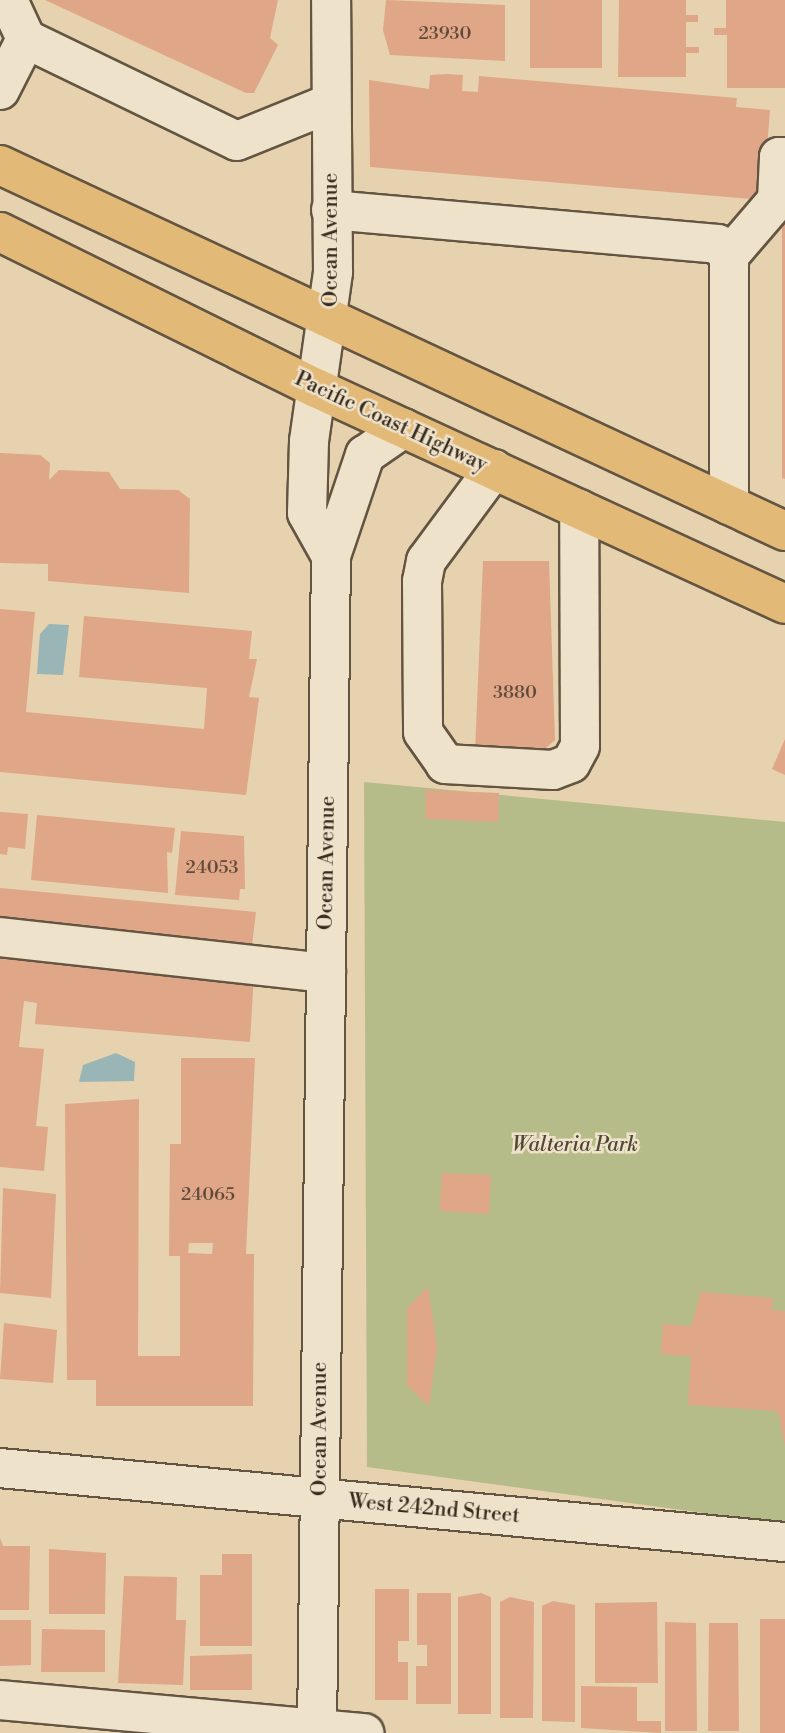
<!DOCTYPE html>
<style>
body{margin:0}
#map{position:relative;width:785px;height:1733px;overflow:hidden;background:#e6d2ae;font-family:"Libre Bodoni",serif}
div>[style]{position:absolute}
[style*='--x']{left:calc(var(--x)*1px);top:calc(var(--y)*1px);width:calc(var(--w)*1px);rotate:calc(var(--a)*1deg)}
.green>*{inset:0;background:#b6bb8a}
.water>*{inset:0;background:#9ab5b5}
.building>*{inset:0;background:#dfa688}
.roads{filter:drop-shadow(2px 0 #635542) drop-shadow(-2px 0 #635542) drop-shadow(0 2px #635542) drop-shadow(0 -2px #635542)}
.minor>*{height:38px;margin:-19px;padding:0 19px;transform-origin:19px;border-radius:19px;background:#efe2ca}
.highway>*{height:38px;margin:-19px;padding:0 19px;transform-origin:19px;border-radius:19px;background:#e3b977}
span{translate:-50% -50%;white-space:nowrap;text-align:center;line-height:1.15;-webkit-text-stroke:5px #efe2ca;paint-order:stroke}
.number-label{font-size:18px;color:#614a38}
.number-label span{-webkit-text-stroke-width:0}
.street-label{font-size:21px;color:#372b1e}
.park-label{font-size:21px;color:#504834;font-style:italic}
</style>
<div id="map">
<div class="green">
<div style="clip-path:polygon(364px 782px,785px 822px,785px 1524px,367px 1467px)"></div>
</div>
<div class="water">
<div style="clip-path:polygon(49px 624px,69px 625px,63px 675px,37px 674px,40px 634px)"></div>
<div style="clip-path:polygon(116px 1053px,135px 1062px,134px 1081px,79px 1082px,83px 1065px)"></div>
</div>
<div class="building">
<div style="clip-path:polygon(45px 0,278px 0,270px 38px,278px 45px,254px 93px,246px 93px)"></div>
<div style="clip-path:polygon(386px 0,505px 5px,505px 61px,390px 55px,383px 30px)"></div>
<div style="clip-path:polygon(530px 0,602px 0,602px 68px,530px 68px)"></div>
<div style="clip-path:polygon(619px 0,686px 0,686px 15px,698px 15px,698px 22px,686px 22px,686px 47px,699px 47px,699px 53px,686px 53px,686px 77px,618px 77px)"></div>
<div style="clip-path:polygon(726px 0,785px 0,785px 88px,727px 88px,727px 35px,714px 35px,714px 28px,726px 28px)"></div>
<div style="clip-path:polygon(447px 74px,463px 75px,462px 91px,478px 92px,479px 76px,737px 98px,736px 107px,770px 110px,763px 200px,370px 167px,369px 80px,429px 89px,430px 75px)"></div>
<div style="clip-path:polygon(782px 209px,785px 209px,785px 479px,782px 478px)"></div>
<div style="clip-path:polygon(0 453px,40px 455px,50px 463px,49px 480px,59px 470px,109px 472px,120px 489px,178px 490px,190px 499px,189px 593px,48px 581px,48px 564px,0 563px)"></div>
<div style="clip-path:polygon(483px 561px,549px 561px,555px 740px,540px 753px,475px 753px)"></div>
<div style="clip-path:polygon(0 609px,35px 612px,26px 712px,204px 729px,207px 688px,79px 677px,84px 616px,252px 631px,249px 659px,257px 659px,249px 697px,259px 698px,246px 795px,0 772px)"></div>
<div style="clip-path:polygon(785px 739px,785px 775px,772px 769px)"></div>
<div style="clip-path:polygon(426px 790px,499px 793px,498px 822px,425px 819px)"></div>
<div style="clip-path:polygon(0 812px,28px 814px,25px 849px,8px 847px,7px 855px,0 854px)"></div>
<div style="clip-path:polygon(37px 815px,175px 828px,172px 853px,167px 852px,168px 893px,31px 880px)"></div>
<div style="clip-path:polygon(181px 831px,244px 836px,245px 889px,240px 889px,239px 900px,175px 895px)"></div>
<div style="clip-path:polygon(0 888px,256px 912px,252px 945px,0 920px)"></div>
<div style="clip-path:polygon(0 948px,254px 974px,250px 1042px,35px 1024px,37px 1003px,24px 1001px,19px 1047px,44px 1049px,36px 1126px,48px 1127px,44px 1171px,0 1167px)"></div>
<div style="clip-path:polygon(evenodd,181px 1058px,255px 1058px,246px 1254px,254px 1254px,253px 1406px,96px 1406px,96px 1380px,67px 1380px,65px 1104px,139px 1099px,138px 1356px,180px 1356px,180px 1256px,169px 1256px,170px 1144px,181px 1144px,181px 1058px,189px 1243px,213px 1243px,212px 1254px,188px 1253px,189px 1243px)"></div>
<div style="clip-path:polygon(442px 1173px,491px 1175px,489px 1214px,440px 1211px)"></div>
<div style="clip-path:polygon(3px 1188px,56px 1194px,51px 1298px,0 1293px)"></div>
<div style="clip-path:polygon(428px 1287px,437px 1346px,429px 1406px,407px 1385px,407px 1308px)"></div>
<div style="clip-path:polygon(701px 1292px,773px 1298px,772px 1310px,785px 1311px,785px 1446px,778px 1411px,688px 1405px,691px 1356px,661px 1354px,663px 1324px,691px 1326px)"></div>
<div style="clip-path:polygon(4px 1323px,57px 1330px,53px 1383px,0 1379px)"></div>
<div style="clip-path:polygon(0 1538px,3px 1546px,30px 1546px,29px 1610px,0 1610px)"></div>
<div style="clip-path:polygon(49px 1549px,106px 1553px,105px 1614px,49px 1614px)"></div>
<div style="clip-path:polygon(222px 1554px,252px 1554px,252px 1646px,200px 1646px,200px 1575px,222px 1575px)"></div>
<div style="clip-path:polygon(124px 1576px,177px 1577px,176px 1620px,186px 1620px,183px 1685px,118px 1683px)"></div>
<div style="clip-path:polygon(375px 1589px,409px 1589px,409px 1641px,398px 1641px,398px 1662px,408px 1662px,408px 1700px,375px 1700px)"></div>
<div style="clip-path:polygon(417px 1593px,451px 1593px,451px 1704px,416px 1704px,416px 1666px,427px 1666px,427px 1645px,417px 1645px)"></div>
<div style="clip-path:polygon(481px 1593px,491px 1597px,491px 1714px,458px 1714px,458px 1597px)"></div>
<div style="clip-path:polygon(510px 1597px,534px 1602px,533px 1718px,500px 1718px,500px 1602px)"></div>
<div style="clip-path:polygon(553px 1601px,575px 1605px,575px 1722px,542px 1721px,542px 1606px)"></div>
<div style="clip-path:polygon(657px 1602px,658px 1683px,595px 1683px,595px 1603px)"></div>
<div style="clip-path:polygon(760px 1619px,785px 1619px,785px 1733px,760px 1733px)"></div>
<div style="clip-path:polygon(0 1620px,31px 1620px,31px 1665px,0 1666px)"></div>
<div style="clip-path:polygon(665px 1622px,696px 1623px,697px 1731px,665px 1731px)"></div>
<div style="clip-path:polygon(709px 1623px,738px 1623px,739px 1731px,708px 1731px)"></div>
<div style="clip-path:polygon(42px 1629px,105px 1630px,105px 1672px,41px 1672px)"></div>
<div style="clip-path:polygon(252px 1654px,252px 1690px,190px 1690px,190px 1656px)"></div>
<div style="clip-path:polygon(581px 1686px,637px 1687px,637px 1721px,661px 1721px,661px 1733px,581px 1728px)"></div>
</div>
<div class="roads">
<div class="minor">
<div style="--x:8;--y:0;--w:43;--a:65.2"></div>
<div style="--x:26;--y:39;--w:234;--a:25.8"></div>
<div style="--x:237;--y:141;--w:101;--a:-22"></div>
<div style="--x:0;--y:90;--w:57;--a:-63"></div>
<div style="--x:331;--y:210;--w:388;--a:5"></div>
<div style="--x:718;--y:244;--w:16;--a:47"></div>
<div style="--x:729;--y:256;--w:249;--a:90"></div>
<div style="--x:729;--y:256;--w:74;--a:-49.4"></div>
<div style="--x:777;--y:200;--w:43;--a:-87.3"></div>
<div style="--x:779;--y:157;--w:6;--a:0"></div>
<div style="--x:494;--y:469;--w:114;--a:126.5"></div>
<div style="--x:426;--y:561;--w:20;--a:101"></div>
<div style="--x:422;--y:581;--w:151;--a:89.6"></div>
<div style="--x:423;--y:732;--w:39;--a:55"></div>
<div style="--x:445;--y:764;--w:108;--a:3.2"></div>
<div style="--x:553;--y:770;--w:19;--a:-21"></div>
<div style="--x:571;--y:763;--w:19;--a:-62"></div>
<div style="--x:580;--y:746;--w:237;--a:-90.2"></div>
<div style="--x:331;--y:556;--w:107;--a:-71.4"></div>
<div style="--x:365;--y:455;--w:47;--a:-34.7"></div>
<div style="--x:0;--y:937;--w:328;--a:6.3"></div>
<div style="--x:0;--y:1468;--w:788;--a:5.39"></div>
<div style="--x:0;--y:1700;--w:366;--a:5.2"></div>
<div style="--x:317;--y:1733;--w:1177;--a:-89.32"></div>
<div style="--x:331;--y:556;--w:49;--a:-119.2"></div>
<div style="--x:307;--y:513;--w:72;--a:-88.4"></div>
<div style="--x:309;--y:441;--w:171;--a:-81.9"></div>
<div style="--x:333;--y:272;--w:272;--a:-90.4"></div>
</div>
<div class="highway">
<div style="--x:0;--y:165;--w:866;--a:25"></div>
<div style="--x:0;--y:232;--w:352;--a:26.3"></div>
<div style="--x:316;--y:388;--w:516;--a:24.73"></div>
</div>
</div>
<div class="number-label">
<span style="left:445px;top:34px">23930</span>
<span style="left:515px;top:693px">3880</span>
<span style="left:212px;top:868px">24053</span>
<span style="left:208px;top:1195px">24065</span>
</div>
<div class="street-label">
<span style="left:331px;top:240px;rotate:-90deg">Ocean Avenue</span>
<span style="left:391px;top:422px;rotate:25deg">Pacific Coast Highway</span>
<span style="left:327px;top:863px;rotate:-89deg">Ocean Avenue</span>
<span style="left:320px;top:1429px;rotate:-90deg">Ocean Avenue</span>
<span style="left:434px;top:1509px;rotate:5deg">West 242nd Street</span>
</div>
<div class="park-label">
<span style="left:575px;top:1145px">Walteria Park</span>
</div>
</div>
